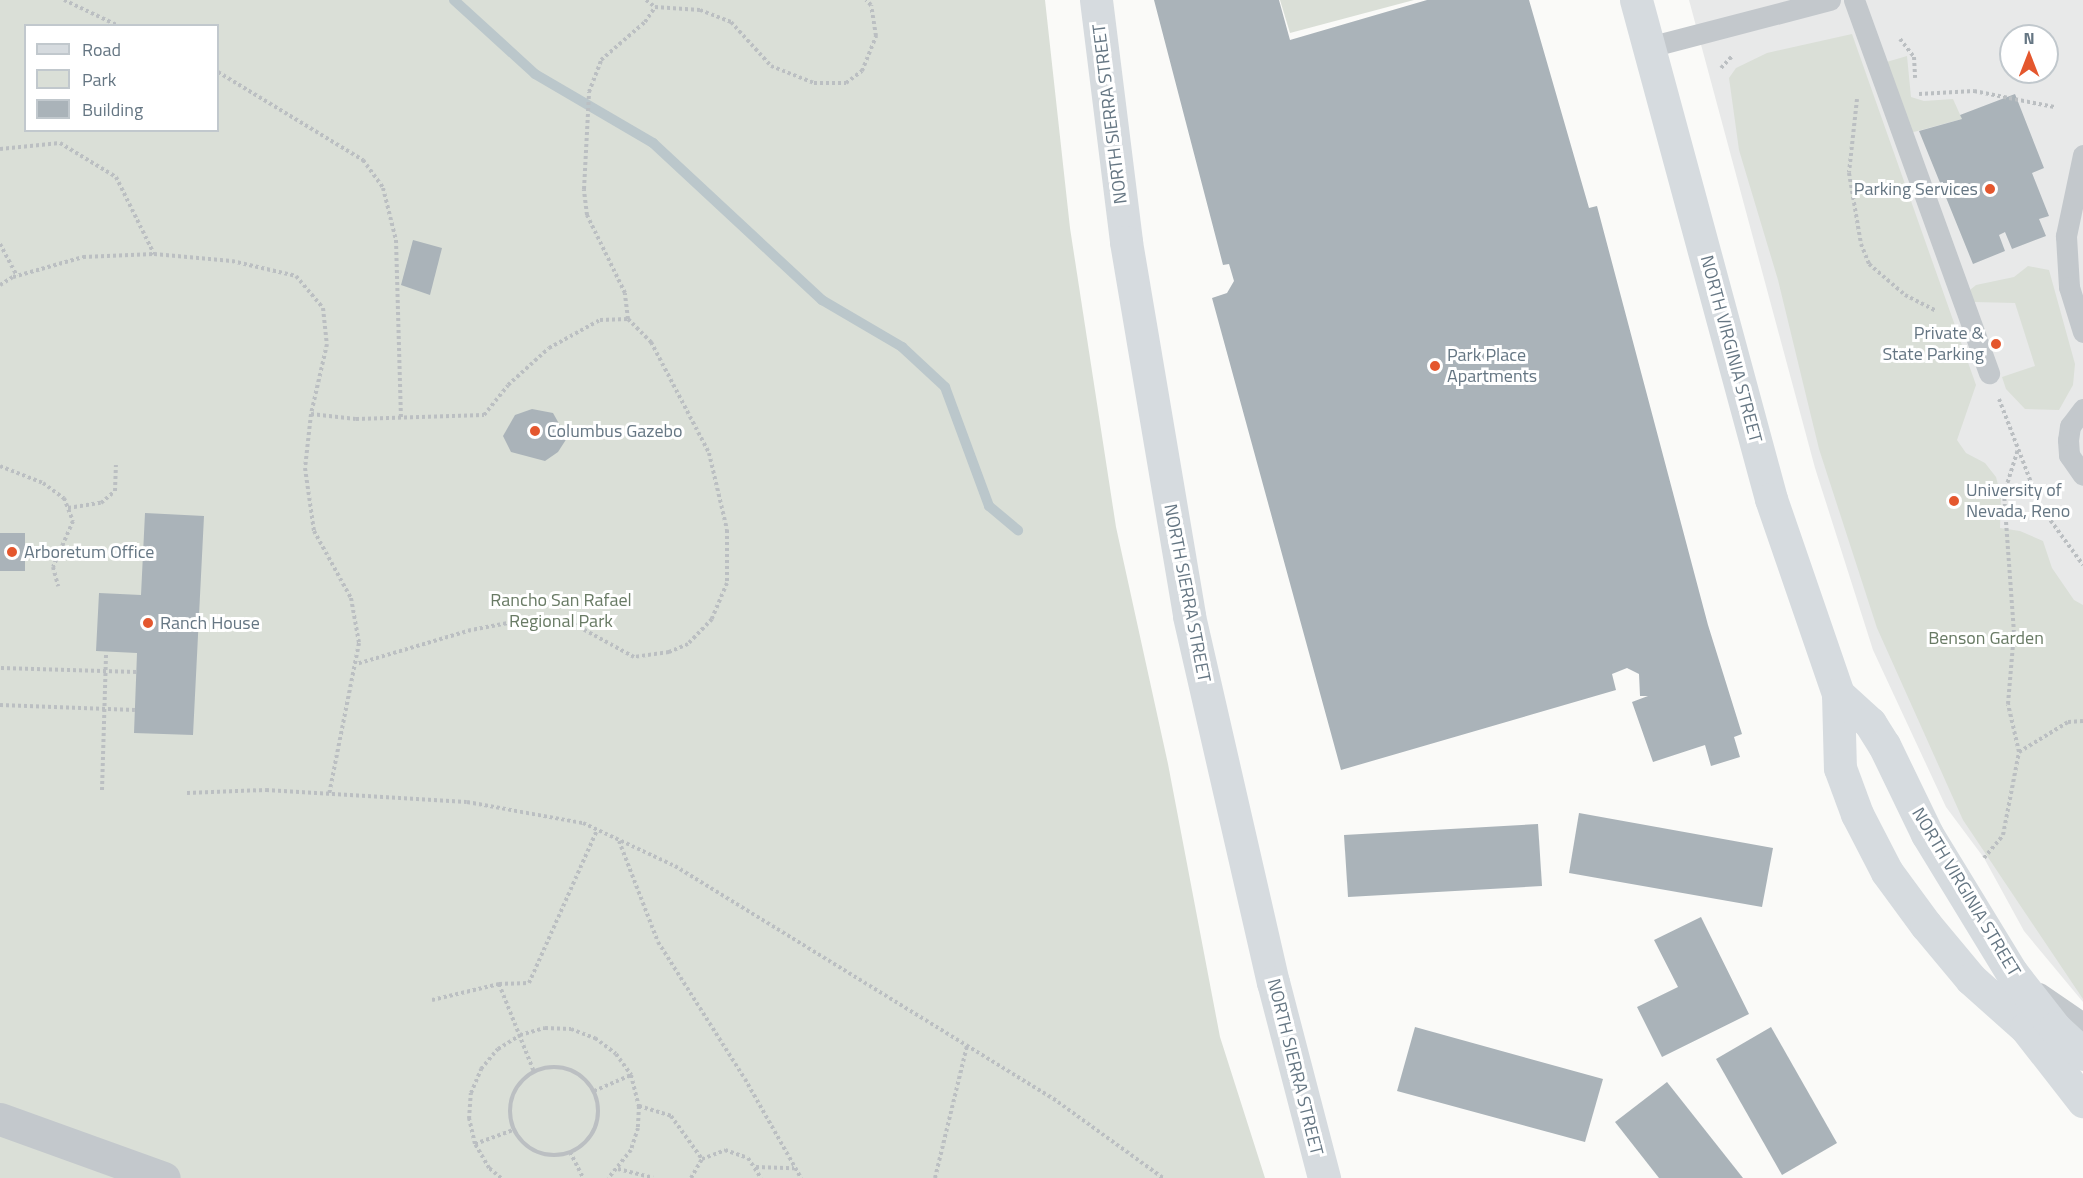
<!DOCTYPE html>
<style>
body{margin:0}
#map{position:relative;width:2083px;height:1178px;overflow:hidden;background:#fafaf8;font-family:"Titillium Web",sans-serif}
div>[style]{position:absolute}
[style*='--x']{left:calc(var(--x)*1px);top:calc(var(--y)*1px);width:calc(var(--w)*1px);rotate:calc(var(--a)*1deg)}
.built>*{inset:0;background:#e8e9e9}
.green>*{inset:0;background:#dadfd7}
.stream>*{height:10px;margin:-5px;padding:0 5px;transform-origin:5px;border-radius:5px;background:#bbc7cb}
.building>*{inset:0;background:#aab3b9}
.path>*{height:4px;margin-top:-2px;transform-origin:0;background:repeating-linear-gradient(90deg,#bbbfc2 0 3px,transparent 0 6px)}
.path>.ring{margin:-2px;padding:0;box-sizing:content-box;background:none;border:4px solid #bbbfc2;border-radius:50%}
.service>*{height:21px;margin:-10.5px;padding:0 10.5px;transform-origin:10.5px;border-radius:10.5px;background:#c3c8cc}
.minor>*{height:33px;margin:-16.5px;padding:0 16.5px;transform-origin:16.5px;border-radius:16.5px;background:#c3c8cc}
.secondary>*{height:33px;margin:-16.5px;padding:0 16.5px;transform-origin:16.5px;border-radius:16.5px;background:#d6dbdf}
.primary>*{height:33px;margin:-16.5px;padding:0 16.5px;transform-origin:16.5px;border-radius:16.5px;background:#d6dbdf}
.dots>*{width:16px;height:16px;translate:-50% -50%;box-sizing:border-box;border:3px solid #fff;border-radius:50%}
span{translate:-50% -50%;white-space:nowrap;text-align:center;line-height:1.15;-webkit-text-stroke:6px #fff;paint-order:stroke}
.street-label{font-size:18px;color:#657683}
.poi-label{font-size:18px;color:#657683}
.right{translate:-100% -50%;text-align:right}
.left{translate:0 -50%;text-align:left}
.park-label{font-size:18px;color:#687a64}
.legend{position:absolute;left:24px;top:24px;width:195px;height:108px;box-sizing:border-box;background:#fff;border:2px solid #c1c8cd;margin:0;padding:8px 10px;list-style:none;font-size:18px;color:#657683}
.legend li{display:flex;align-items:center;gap:12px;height:30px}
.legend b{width:30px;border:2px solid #c1c8cd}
.north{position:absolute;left:1999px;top:24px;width:60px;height:60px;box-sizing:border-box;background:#fff;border:2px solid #c1c8cd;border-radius:50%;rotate:0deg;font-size:16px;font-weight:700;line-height:24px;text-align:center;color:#657683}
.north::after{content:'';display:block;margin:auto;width:21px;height:27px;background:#e4572e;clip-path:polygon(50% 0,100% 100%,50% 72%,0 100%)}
</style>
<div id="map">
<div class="built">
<div style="clip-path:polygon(evenodd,1689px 0,2083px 0,2083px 1002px,2024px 931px,1984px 858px,1946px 807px,1873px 650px,1815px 468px,1689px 0,2011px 36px,2047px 36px,2047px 72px,2011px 72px,2011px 36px)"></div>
</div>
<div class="green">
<div style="clip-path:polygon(evenodd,0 0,1045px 0,1070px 228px,1116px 527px,1168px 764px,1220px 1037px,1265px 1178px,0 1178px,0 0,26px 26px,218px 26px,218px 130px,26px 130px,26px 26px)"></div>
<div style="clip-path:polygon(1280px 0,1414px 0,1290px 33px)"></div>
<div style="clip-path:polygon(1852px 34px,1976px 385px,1957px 440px,1966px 453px,1985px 463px,1996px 477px,2001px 496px,2000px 528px,2020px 531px,2043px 541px,2052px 568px,2074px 600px,2083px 605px,2083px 999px,1963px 820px,1877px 628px,1819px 449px,1778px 280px,1739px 150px,1729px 78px,1736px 68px,1767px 53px)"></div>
<div style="clip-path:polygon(1907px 56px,1911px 97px,1924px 101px,1953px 99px,1962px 119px,1910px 133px,1883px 63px)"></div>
<div style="clip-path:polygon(2028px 266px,2049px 270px,2075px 364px,2073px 385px,2059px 410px,2025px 409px,2006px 389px,2002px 377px,2035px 366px,2015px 303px,1974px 302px,1970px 290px,1976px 285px,2014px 277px)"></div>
</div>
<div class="stream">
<div style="--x:454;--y:0;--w:110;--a:42.4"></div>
<div style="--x:535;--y:74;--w:137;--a:30.3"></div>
<div style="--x:653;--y:143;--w:231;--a:42.9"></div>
<div style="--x:822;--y:300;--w:93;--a:30.4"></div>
<div style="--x:902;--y:347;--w:59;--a:42.9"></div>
<div style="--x:945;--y:387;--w:127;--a:69.7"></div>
<div style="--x:989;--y:506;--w:38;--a:40"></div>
</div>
<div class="building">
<div style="clip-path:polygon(1154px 0,1279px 0,1290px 40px,1427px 0,1529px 0,1589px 208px,1597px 206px,1708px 625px,1742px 734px,1734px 737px,1740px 757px,1711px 766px,1705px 745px,1653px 762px,1632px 702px,1648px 696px,1640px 696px,1639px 674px,1627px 668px,1612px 674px,1616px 690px,1341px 770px,1212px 298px,1227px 293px,1234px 281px,1229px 264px,1223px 265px)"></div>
<div style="clip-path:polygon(2015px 94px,2044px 168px,2032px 173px,2049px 216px,2039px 219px,2046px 236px,2012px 249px,2005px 232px,1999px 235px,2005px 251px,1973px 264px,1919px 131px,1962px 119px,1960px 115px)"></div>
<div style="clip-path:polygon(413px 240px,442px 248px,430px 295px,401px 285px)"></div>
<div style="clip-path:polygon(532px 409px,553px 413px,567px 438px,558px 452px,545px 461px,511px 452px,503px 436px,515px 415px)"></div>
<div style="clip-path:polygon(145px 513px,204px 516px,193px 735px,134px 733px,137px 653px,96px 651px,99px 593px,141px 595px)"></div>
<div style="clip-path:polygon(0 533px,25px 533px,25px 571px,0 571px)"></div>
<div style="clip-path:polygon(1579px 813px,1773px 848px,1762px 907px,1569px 873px)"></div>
<div style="clip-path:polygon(1538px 824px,1542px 886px,1348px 897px,1344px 835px)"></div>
<div style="clip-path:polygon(1701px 917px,1749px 1014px,1662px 1057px,1637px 1007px,1678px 987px,1654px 940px)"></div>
<div style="clip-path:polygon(1415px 1027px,1603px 1079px,1585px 1142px,1397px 1091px)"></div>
<div style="clip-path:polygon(1771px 1027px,1837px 1143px,1782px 1175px,1716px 1059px)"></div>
<div style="clip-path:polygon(1667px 1082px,1743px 1178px,1659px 1178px,1615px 1122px)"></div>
</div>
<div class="path">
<div style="--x:64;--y:0;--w:61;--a:25.3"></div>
<div style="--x:646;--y:0;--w:11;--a:38"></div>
<div style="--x:655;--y:7;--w:45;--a:3.8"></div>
<div style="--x:700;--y:10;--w:33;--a:21"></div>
<div style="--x:731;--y:22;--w:59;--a:47.7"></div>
<div style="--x:771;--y:66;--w:46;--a:21.6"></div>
<div style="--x:814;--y:83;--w:32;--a:0"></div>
<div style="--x:846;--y:83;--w:20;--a:-37"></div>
<div style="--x:862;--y:71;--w:38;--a:-68"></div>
<div style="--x:876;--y:36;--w:31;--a:-99"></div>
<div style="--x:871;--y:5;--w:7;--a:-135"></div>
<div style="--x:1900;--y:39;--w:23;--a:52"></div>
<div style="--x:1914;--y:57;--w:21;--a:87"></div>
<div style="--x:1721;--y:68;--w:16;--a:-47"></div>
<div style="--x:218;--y:72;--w:170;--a:31.3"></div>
<div style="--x:363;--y:160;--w:34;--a:54"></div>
<div style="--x:383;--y:188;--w:54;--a:76"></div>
<div style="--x:396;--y:240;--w:179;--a:88.4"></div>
<div style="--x:1919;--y:94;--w:55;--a:-3.1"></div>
<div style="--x:1974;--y:91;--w:82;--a:11.3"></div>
<div style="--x:1857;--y:99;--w:74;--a:96.2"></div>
<div style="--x:1849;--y:173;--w:72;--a:80.4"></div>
<div style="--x:1861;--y:244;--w:22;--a:68"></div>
<div style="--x:1869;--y:264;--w:48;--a:40.7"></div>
<div style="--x:1905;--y:295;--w:35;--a:27"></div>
<div style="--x:0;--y:149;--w:60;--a:-5.7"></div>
<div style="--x:60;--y:143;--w:66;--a:31.3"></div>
<div style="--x:116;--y:177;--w:86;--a:63.7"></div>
<div style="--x:0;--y:244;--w:36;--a:62"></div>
<div style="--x:0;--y:285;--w:15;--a:-32"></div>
<div style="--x:13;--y:277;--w:73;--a:-15.9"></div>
<div style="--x:83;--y:257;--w:71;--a:-2.4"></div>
<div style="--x:154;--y:254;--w:78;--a:5.1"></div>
<div style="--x:232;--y:261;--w:66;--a:13.2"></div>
<div style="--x:296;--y:276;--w:42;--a:49.8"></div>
<div style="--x:323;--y:308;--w:36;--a:84"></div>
<div style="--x:327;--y:344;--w:72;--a:102.9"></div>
<div style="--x:311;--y:414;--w:54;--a:96.3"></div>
<div style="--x:305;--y:468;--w:64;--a:81.9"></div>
<div style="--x:314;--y:531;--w:77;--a:61.1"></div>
<div style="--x:351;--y:598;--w:46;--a:79.9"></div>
<div style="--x:359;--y:643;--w:154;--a:101.2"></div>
<div style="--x:628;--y:319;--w:26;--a:-97"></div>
<div style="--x:625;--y:293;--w:87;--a:-116"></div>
<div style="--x:587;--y:215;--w:26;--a:-97"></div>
<div style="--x:584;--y:189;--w:97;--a:-87"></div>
<div style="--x:589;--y:92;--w:34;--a:-69"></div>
<div style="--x:601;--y:60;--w:58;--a:-40.8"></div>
<div style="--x:645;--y:22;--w:18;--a:-56"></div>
<div style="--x:1999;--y:399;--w:115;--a:69"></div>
<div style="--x:2040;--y:506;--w:73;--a:53.9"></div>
<div style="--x:311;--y:414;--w:45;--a:6.3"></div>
<div style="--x:356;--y:419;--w:128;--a:-1.8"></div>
<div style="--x:484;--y:415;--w:38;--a:-51"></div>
<div style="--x:508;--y:385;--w:55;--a:-42.1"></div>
<div style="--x:549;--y:348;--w:58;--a:-28.8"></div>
<div style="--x:600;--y:320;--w:28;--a:-2"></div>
<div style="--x:628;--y:319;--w:33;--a:45"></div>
<div style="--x:651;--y:342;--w:125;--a:62.4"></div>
<div style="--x:709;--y:453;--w:79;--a:76.8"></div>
<div style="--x:727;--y:530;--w:53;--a:90"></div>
<div style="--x:727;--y:583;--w:39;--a:113"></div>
<div style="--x:712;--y:619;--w:35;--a:134"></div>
<div style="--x:688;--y:644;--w:21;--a:157"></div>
<div style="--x:669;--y:652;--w:35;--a:172"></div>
<div style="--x:634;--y:657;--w:73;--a:-151.3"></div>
<div style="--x:570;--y:622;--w:46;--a:-177.5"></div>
<div style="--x:524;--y:620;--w:54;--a:169.3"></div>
<div style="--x:471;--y:630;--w:120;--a:163.5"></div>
<div style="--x:0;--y:466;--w:46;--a:21.6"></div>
<div style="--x:43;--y:483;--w:26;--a:36"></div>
<div style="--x:64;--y:498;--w:25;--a:69"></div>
<div style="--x:73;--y:521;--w:50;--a:113.5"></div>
<div style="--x:53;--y:567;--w:20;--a:75"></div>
<div style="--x:68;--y:508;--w:33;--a:-9"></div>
<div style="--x:101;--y:503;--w:18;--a:-41"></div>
<div style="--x:115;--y:491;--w:26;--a:-88"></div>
<div style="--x:1;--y:668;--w:136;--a:1.7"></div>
<div style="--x:0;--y:705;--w:135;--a:2.1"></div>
<div style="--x:2019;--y:752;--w:57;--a:-31.5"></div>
<div style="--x:2068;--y:722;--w:15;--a:-4"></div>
<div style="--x:102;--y:790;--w:138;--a:-88.3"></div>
<div style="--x:187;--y:793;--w:79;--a:-2.2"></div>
<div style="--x:266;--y:790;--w:201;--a:3.4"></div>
<div style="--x:467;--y:802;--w:118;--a:10.3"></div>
<div style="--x:583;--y:823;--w:102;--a:25.1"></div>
<div style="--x:675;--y:866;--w:450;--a:31.6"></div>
<div style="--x:1058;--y:1102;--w:130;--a:35.9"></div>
<div style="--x:619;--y:841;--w:108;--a:68.9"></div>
<div style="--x:658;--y:942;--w:162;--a:57.6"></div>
<div style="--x:745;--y:1079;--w:114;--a:60.5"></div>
<div style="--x:1984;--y:858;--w:30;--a:-50"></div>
<div style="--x:2003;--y:835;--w:85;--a:-79.1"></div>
<div style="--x:2019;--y:752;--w:49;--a:-102.9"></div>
<div style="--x:2008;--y:704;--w:71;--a:-85.2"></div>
<div style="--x:2014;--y:633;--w:139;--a:-94.1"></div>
<div style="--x:2004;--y:494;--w:47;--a:-72.7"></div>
<div style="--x:499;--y:984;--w:95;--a:68.3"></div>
<div style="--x:432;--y:1000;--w:69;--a:-13.4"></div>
<div style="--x:499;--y:984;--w:30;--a:-2"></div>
<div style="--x:529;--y:983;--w:167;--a:-66"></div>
<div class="ring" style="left:510px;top:1067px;width:84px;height:84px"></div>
<div style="--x:594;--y:1091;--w:40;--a:-23.4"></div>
<div style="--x:639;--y:1106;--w:34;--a:17"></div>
<div style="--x:671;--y:1116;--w:53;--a:54.2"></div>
<div style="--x:475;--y:1144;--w:40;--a:-20.2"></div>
<div style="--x:570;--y:1152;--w:29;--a:63"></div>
<div style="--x:756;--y:1167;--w:38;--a:2"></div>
<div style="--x:618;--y:1169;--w:36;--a:14"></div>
<div style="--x:501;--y:1178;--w:16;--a:-140"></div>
<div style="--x:489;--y:1168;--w:28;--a:-120"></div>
<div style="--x:475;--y:1144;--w:26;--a:-103"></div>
<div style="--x:469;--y:1119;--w:26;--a:-86"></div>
<div style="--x:471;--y:1093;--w:26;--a:-67"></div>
<div style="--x:481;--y:1069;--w:26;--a:-50"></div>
<div style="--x:498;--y:1049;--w:26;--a:-32"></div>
<div style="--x:520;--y:1035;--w:26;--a:-16"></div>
<div style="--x:545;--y:1028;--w:26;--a:2"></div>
<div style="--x:571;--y:1029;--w:26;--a:21"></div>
<div style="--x:595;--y:1038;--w:26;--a:37"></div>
<div style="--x:616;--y:1054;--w:26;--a:54"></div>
<div style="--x:631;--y:1075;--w:32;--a:76"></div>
<div style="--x:639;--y:1106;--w:22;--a:93"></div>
<div style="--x:638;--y:1128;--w:23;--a:108"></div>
<div style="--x:631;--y:1150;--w:36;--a:129"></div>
<div style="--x:691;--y:1178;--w:22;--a:-60"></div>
<div style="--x:702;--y:1159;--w:25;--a:-21"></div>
<div style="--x:725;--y:1150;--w:24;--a:19"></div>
<div style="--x:748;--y:1158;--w:24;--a:57"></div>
<div style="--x:935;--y:1178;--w:136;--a:-76.4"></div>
</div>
<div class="service">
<div style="--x:1854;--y:0;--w:397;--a:70.1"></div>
<div style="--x:1649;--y:47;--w:187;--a:-14.6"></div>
<div style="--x:2083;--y:155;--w:83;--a:101.9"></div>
<div style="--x:2066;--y:236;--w:51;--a:86.6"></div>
<div style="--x:2069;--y:287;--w:47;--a:72.7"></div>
<div style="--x:2083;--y:409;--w:21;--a:127"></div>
<div style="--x:2070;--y:426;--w:14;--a:98"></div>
<div style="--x:2068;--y:440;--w:15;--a:86"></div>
<div style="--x:2069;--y:455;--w:24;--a:55"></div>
<div style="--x:2039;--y:993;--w:53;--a:34.3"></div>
</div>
<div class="minor">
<div style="--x:0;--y:1119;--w:174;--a:19.8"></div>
</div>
<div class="secondary">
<div style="--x:1096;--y:0;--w:244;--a:82.9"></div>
<div style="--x:1126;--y:242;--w:379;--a:80.4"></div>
<div style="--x:1189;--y:616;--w:376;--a:77.1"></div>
<div style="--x:1273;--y:982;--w:203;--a:75.4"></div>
</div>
<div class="primary">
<div style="--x:1636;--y:0;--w:517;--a:74.86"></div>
<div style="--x:1771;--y:499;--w:206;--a:71"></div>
<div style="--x:1838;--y:694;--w:74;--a:88.5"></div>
<div style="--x:1840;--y:768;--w:49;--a:69.7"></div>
<div style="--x:1857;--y:814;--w:65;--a:62.7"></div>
<div style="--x:1887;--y:872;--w:66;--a:53.7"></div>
<div style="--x:1926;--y:925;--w:70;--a:50.2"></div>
<div style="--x:1971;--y:979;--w:74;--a:41.7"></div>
<div style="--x:2026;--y:1028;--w:93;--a:52"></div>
<div style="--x:1838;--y:694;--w:43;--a:42.2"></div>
<div style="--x:1870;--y:723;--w:26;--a:58"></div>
<div style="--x:1884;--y:745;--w:99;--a:64.2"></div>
<div style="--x:1927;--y:834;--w:163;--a:58.6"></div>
<div style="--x:2012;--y:973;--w:70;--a:52"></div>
<div style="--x:2055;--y:1028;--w:38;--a:43"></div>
</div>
<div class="dots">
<div style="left:1990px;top:189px;background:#e4572e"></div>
<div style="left:1996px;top:344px;background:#e4572e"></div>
<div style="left:1435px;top:366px;background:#e4572e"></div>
<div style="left:535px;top:431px;background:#e4572e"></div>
<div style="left:1954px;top:501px;background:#e4572e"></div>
<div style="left:12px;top:552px;background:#e4572e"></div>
<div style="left:148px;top:623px;background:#e4572e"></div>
</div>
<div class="street-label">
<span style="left:1110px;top:114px;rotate:-97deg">NORTH SIERRA STREET</span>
<span style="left:1731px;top:349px;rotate:75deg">NORTH VIRGINIA STREET</span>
<span style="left:1187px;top:593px;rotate:79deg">NORTH SIERRA STREET</span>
<span style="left:1966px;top:892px;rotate:59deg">NORTH VIRGINIA STREET</span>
<span style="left:1295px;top:1067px;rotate:76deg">NORTH SIERRA STREET</span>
</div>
<div class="poi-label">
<span class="right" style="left:1978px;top:189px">Parking Services</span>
<span class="right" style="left:1984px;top:344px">Private &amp;<br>State Parking</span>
<span class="left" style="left:1447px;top:366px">Park Place<br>Apartments</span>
<span class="left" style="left:547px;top:431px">Columbus Gazebo</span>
<span class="left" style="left:1966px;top:501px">University of<br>Nevada, Reno</span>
<span class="left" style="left:24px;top:552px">Arboretum Office</span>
<span class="left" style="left:160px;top:623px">Ranch House</span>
</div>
<div class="park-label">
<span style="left:561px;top:611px">Rancho San Rafael<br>Regional Park</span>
<span style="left:1986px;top:638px">Benson Garden</span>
</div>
<ul class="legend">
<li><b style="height:8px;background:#d6dbdf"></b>Road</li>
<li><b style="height:16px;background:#dadfd7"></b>Park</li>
<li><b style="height:16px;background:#aab3b9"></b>Building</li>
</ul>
<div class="north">N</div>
</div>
